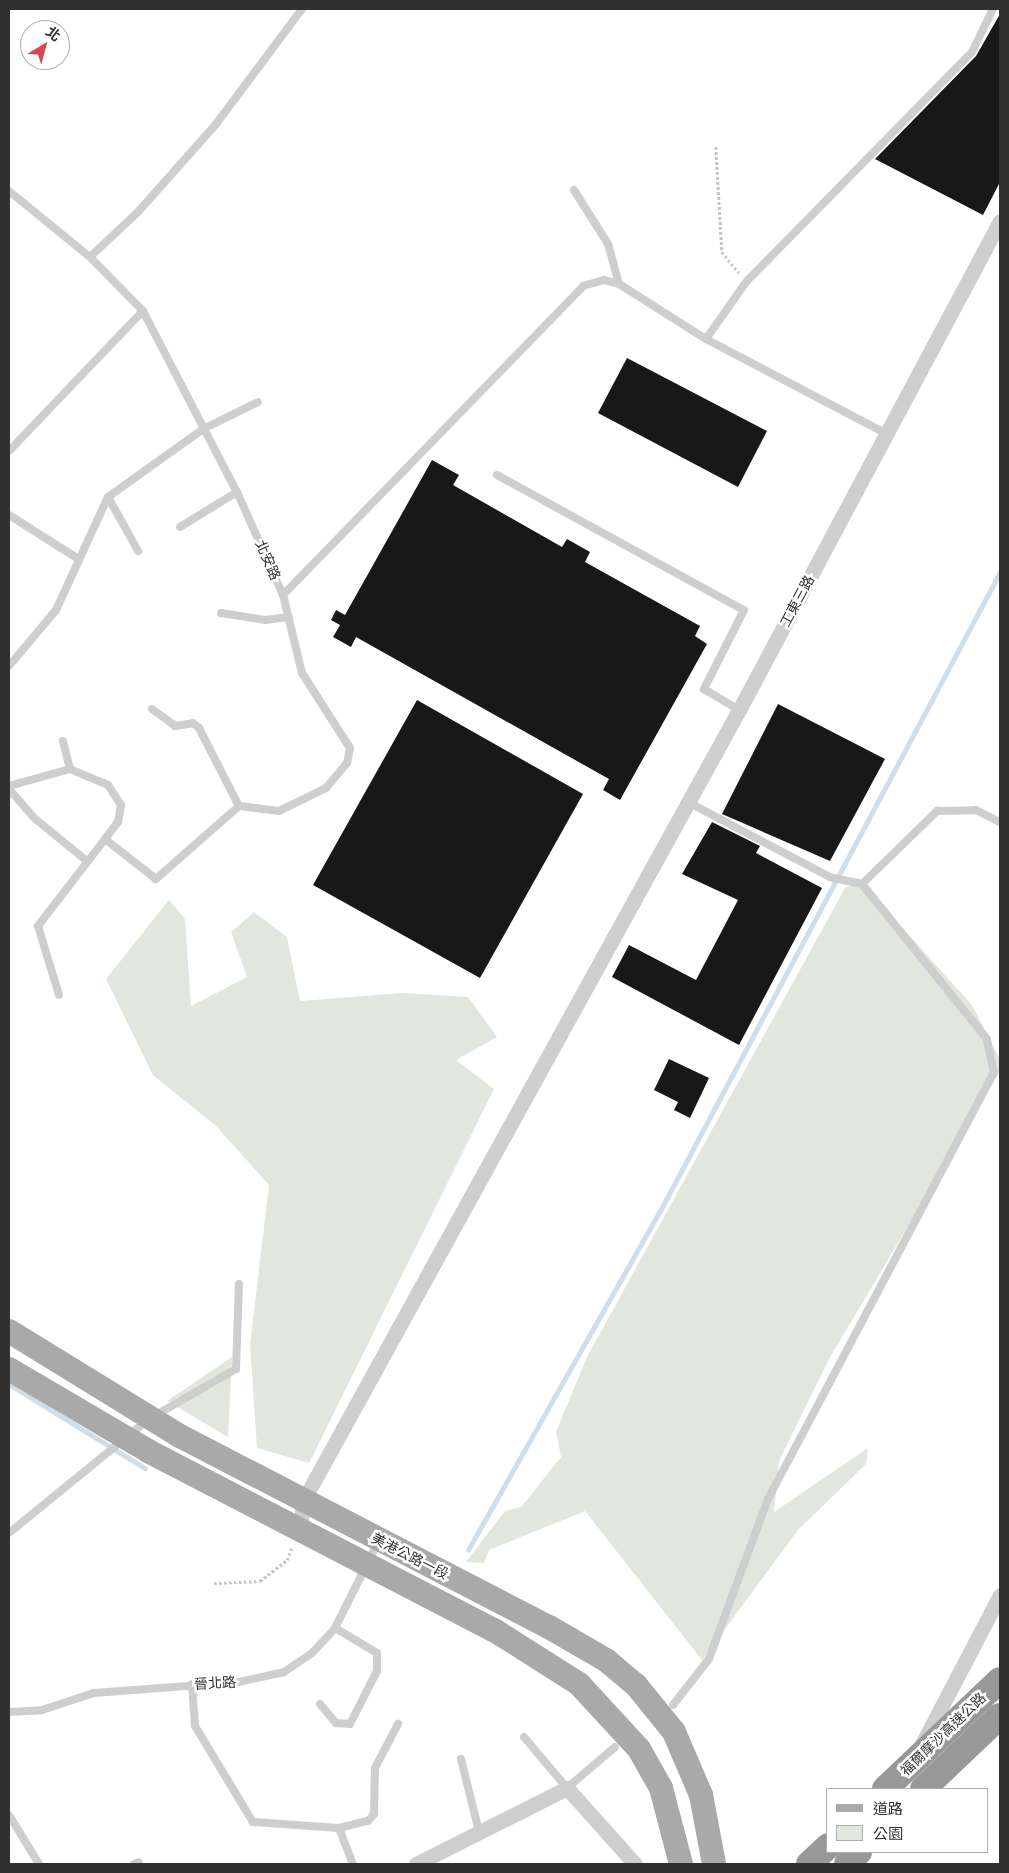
<!DOCTYPE html>
<meta charset="utf-8">
<style>
body{margin:0}
#map{position:relative;width:1009px;height:1873px;overflow:hidden;background:#fff;font-family:Ubuntu,"Noto Sans TC",sans-serif}
div>[style]{position:absolute}
[style*='--x']{left:calc(var(--x)*1px);top:calc(var(--y)*1px);width:calc(var(--w)*1px);rotate:calc(var(--a)*1deg)}
.green>*{inset:0;background:#e1e7dc}
.stream>*{height:4.5px;margin:-2.25px;padding:0 2.25px;transform-origin:2.25px;border-radius:2.25px;background:#d0dee9}
.building>*{inset:0;background:#181818}
.path>*{height:2.5px;margin-top:-1.25px;transform-origin:0;background:repeating-linear-gradient(90deg,#c5c5c5 0 2.5px,transparent 0 5px)}
.lane>*{height:8px;margin:-4px;padding:0 4px;transform-origin:4px;border-radius:4px;background:#cecece}
.street>*{height:15px;margin:-7.5px;padding:0 7.5px;transform-origin:7.5px;border-radius:7.5px;background:#cecece}
.primary>*{height:24px;margin:-12px;padding:0 12px;transform-origin:12px;border-radius:12px;background:#a9a9a9}
.highway>*{height:26px;margin:-13px;padding:0 13px;transform-origin:13px;border-radius:13px;background:#989898}
.highway-bridge>*{height:26px;margin:-13px;padding:0 13px;transform-origin:13px;border-radius:13px;background:#989898}
span{translate:-50% -50%;white-space:nowrap;text-align:center;line-height:1.15;-webkit-text-stroke:5px #fff;paint-order:stroke}
.street-label{font-size:14px;color:#313131}
.frame{position:absolute;inset:0;border:10px solid #313131;pointer-events:none}
.legend{position:absolute;left:826px;top:1788px;width:162px;height:65px;box-sizing:border-box;background:#fff;border:1px solid #adadad;margin:0;padding:6px 9px;list-style:none;font-size:15px;color:#313131}
.legend li{display:flex;align-items:center;gap:10px;height:25px}
.legend b{width:25px;border:1px solid #adadad}
.north{position:absolute;left:20px;top:20px;width:50px;height:50px;box-sizing:border-box;background:#fff;border:1px solid #adadad;border-radius:50%;rotate:37deg;font-size:14px;font-weight:700;line-height:20px;text-align:center;color:#313131}
.north::after{content:'';display:block;margin:auto;width:18px;height:22px;background:#d14b4c;clip-path:polygon(50% 0,100% 100%,50% 72%,0 100%)}
</style>
<div id="map">
<div class="green">
<div style="clip-path:polygon(860px 881px,972px 1005px,1000px 1059px,1000px 1071px,829px 1359px,779px 1461px,774px 1512px,868px 1448px,866px 1464px,798px 1530px,702px 1660px,585px 1511px,489px 1550px,484px 1563px,466px 1562px,505px 1511px,521px 1507px,561px 1457px,556px 1432px,587px 1357px,845px 888px)"></div>
<div style="clip-path:polygon(169px 900px,185px 919px,191px 1006px,247px 977px,231px 932px,254px 912px,287px 937px,300px 1001px,403px 993px,468px 997px,497px 1037px,456px 1060px,494px 1089px,309px 1463px,257px 1448px,250px 1345px,269px 1185px,216px 1126px,153px 1075px,106px 979px)"></div>
<div style="clip-path:polygon(232px 1357px,228px 1437px,167px 1401px)"></div>
</div>
<div class="stream">
<div style="--x:9;--y:1384;--w:160;--a:31.7"></div>
<div style="--x:468;--y:1550;--w:390;--a:-60.5"></div>
<div style="--x:660;--y:1211;--w:724;--a:-61.98"></div>
</div>
<div class="building">
<div style="clip-path:polygon(1000px 14px,1000px 182px,983px 215px,875px 159px,976px 56px)"></div>
<div style="clip-path:polygon(627px 358px,767px 431px,738px 487px,598px 413px)"></div>
<div style="clip-path:polygon(432px 460px,459px 475px,453px 485px,562px 547px,567px 539px,590px 552px,585px 562px,700px 626px,695px 636px,707px 644px,620px 800px,603px 790px,609px 779px,356px 637px,351px 647px,333px 637px,340px 625px,331px 620px,336px 610px,345px 615px)"></div>
<div style="clip-path:polygon(417px 700px,583px 794px,480px 978px,313px 885px)"></div>
<div style="clip-path:polygon(778px 704px,885px 759px,830px 861px,722px 814px)"></div>
<div style="clip-path:polygon(712px 822px,760px 846px,756px 853px,822px 888px,739px 1045px,612px 977px,629px 945px,696px 980px,738px 900px,682px 874px)"></div>
<div style="clip-path:polygon(669px 1059px,709px 1078px,690px 1118px,674px 1110px,678px 1102px,654px 1090px)"></div>
</div>
<div class="path">
<div style="--x:716;--y:147;--w:105;--a:86.7"></div>
<div style="--x:722;--y:252;--w:27;--a:51"></div>
<div style="--x:214;--y:1583;--w:46;--a:-2.5"></div>
<div style="--x:260;--y:1581;--w:34;--a:-38"></div>
<div style="--x:287;--y:1560;--w:14;--a:-69"></div>
</div>
<div class="lane">
<div style="--x:574;--y:190;--w:64;--a:57.8"></div>
<div style="--x:608;--y:244;--w:41;--a:74.6"></div>
<div style="--x:9;--y:191;--w:104;--a:39.2"></div>
<div style="--x:90;--y:257;--w:76;--a:45.5"></div>
<div style="--x:143;--y:311;--w:204;--a:62.6"></div>
<div style="--x:237;--y:492;--w:113;--a:65.9"></div>
<div style="--x:283;--y:595;--w:80;--a:76.3"></div>
<div style="--x:302;--y:673;--w:89;--a:57.4"></div>
<div style="--x:350;--y:748;--w:15;--a:101"></div>
<div style="--x:347;--y:763;--w:33;--a:130"></div>
<div style="--x:326;--y:788;--w:52;--a:153.9"></div>
<div style="--x:279;--y:811;--w:40;--a:-172.9"></div>
<div style="--x:239;--y:806;--w:111;--a:138.7"></div>
<div style="--x:156;--y:879;--w:65;--a:-141.9"></div>
<div style="--x:105;--y:839;--w:21;--a:-53"></div>
<div style="--x:118;--y:822;--w:17;--a:-80"></div>
<div style="--x:121;--y:805;--w:24;--a:-123"></div>
<div style="--x:108;--y:785;--w:41;--a:-157.2"></div>
<div style="--x:70;--y:769;--w:63;--a:164.4"></div>
<div style="--x:90;--y:257;--w:66;--a:-43.2"></div>
<div style="--x:138;--y:212;--w:118;--a:-48.4"></div>
<div style="--x:216;--y:124;--w:144;--a:-53.2"></div>
<div style="--x:706;--y:339;--w:70;--a:-54.9"></div>
<div style="--x:746;--y:282;--w:322;--a:-45.5"></div>
<div style="--x:972;--y:52;--w:48;--a:-64"></div>
<div style="--x:9;--y:451;--w:194;--a:-46.3"></div>
<div style="--x:497;--y:475;--w:281;--a:28.7"></div>
<div style="--x:744;--y:610;--w:89;--a:116.9"></div>
<div style="--x:704;--y:689;--w:41;--a:31"></div>
<div style="--x:108;--y:497;--w:62;--a:60.9"></div>
<div style="--x:9;--y:515;--w:80;--a:32.3"></div>
<div style="--x:180;--y:527;--w:67;--a:-31.6"></div>
<div style="--x:283;--y:595;--w:431;--a:-45.8"></div>
<div style="--x:583;--y:286;--w:22;--a:-16"></div>
<div style="--x:604;--y:280;--w:16;--a:15"></div>
<div style="--x:619;--y:284;--w:103;--a:32.3"></div>
<div style="--x:706;--y:339;--w:202;--a:27.7"></div>
<div style="--x:221;--y:613;--w:45;--a:9"></div>
<div style="--x:265;--y:620;--w:24;--a:-7"></div>
<div style="--x:9;--y:666;--w:73;--a:-50"></div>
<div style="--x:56;--y:610;--w:124;--a:-65.3"></div>
<div style="--x:108;--y:497;--w:117;--a:-35.6"></div>
<div style="--x:203;--y:429;--w:61;--a:-26.1"></div>
<div style="--x:152;--y:709;--w:29;--a:36"></div>
<div style="--x:175;--y:726;--w:18;--a:-9"></div>
<div style="--x:193;--y:723;--w:8;--a:40"></div>
<div style="--x:199;--y:728;--w:88;--a:62.9"></div>
<div style="--x:63;--y:741;--w:29;--a:76"></div>
<div style="--x:9;--y:789;--w:37;--a:49"></div>
<div style="--x:33;--y:817;--w:70;--a:39.2"></div>
<div style="--x:862;--y:884;--w:105;--a:-44.2"></div>
<div style="--x:937;--y:811;--w:39;--a:-1"></div>
<div style="--x:976;--y:810;--w:27;--a:27"></div>
<div style="--x:59;--y:995;--w:72;--a:-106.9"></div>
<div style="--x:38;--y:926;--w:110;--a:-52.4"></div>
<div style="--x:9;--y:1533;--w:181;--a:-39.2"></div>
<div style="--x:149;--y:1419;--w:100;--a:-29.9"></div>
<div style="--x:236;--y:1369;--w:85;--a:-88"></div>
<div style="--x:192;--y:1684;--w:42;--a:85.9"></div>
<div style="--x:195;--y:1726;--w:112;--a:58.9"></div>
<div style="--x:253;--y:1822;--w:86;--a:4"></div>
<div style="--x:339;--y:1828;--w:39;--a:69"></div>
<div style="--x:320;--y:1704;--w:25;--a:50"></div>
<div style="--x:336;--y:1723;--w:14;--a:4"></div>
<div style="--x:350;--y:1724;--w:59;--a:-63"></div>
<div style="--x:377;--y:1671;--w:18;--a:-90"></div>
<div style="--x:377;--y:1653;--w:49;--a:-149.2"></div>
<div style="--x:673;--y:1705;--w:58;--a:-52"></div>
<div style="--x:709;--y:1659;--w:171;--a:-69.8"></div>
<div style="--x:768;--y:1499;--w:482;--a:-62.1"></div>
<div style="--x:994;--y:1073;--w:35;--a:-102"></div>
<div style="--x:987;--y:1039;--w:199;--a:-128.9"></div>
<div style="--x:862;--y:884;--w:33;--a:-168"></div>
<div style="--x:830;--y:877;--w:161;--a:-152.2"></div>
<div style="--x:9;--y:1712;--w:33;--a:-3"></div>
<div style="--x:42;--y:1710;--w:55;--a:-18.1"></div>
<div style="--x:94;--y:1693;--w:145;--a:-4.3"></div>
<div style="--x:239;--y:1682;--w:46;--a:-12.5"></div>
<div style="--x:284;--y:1672;--w:34;--a:-34"></div>
<div style="--x:312;--y:1653;--w:34;--a:-47"></div>
<div style="--x:335;--y:1628;--w:96;--a:-63.4"></div>
<div style="--x:524;--y:1737;--w:67;--a:49.9"></div>
<div style="--x:567;--y:1788;--w:63;--a:-40.5"></div>
<div style="--x:461;--y:1759;--w:75;--a:76.1"></div>
<div style="--x:9;--y:1815;--w:57;--a:58.5"></div>
<div style="--x:339;--y:1828;--w:30;--a:-14"></div>
<div style="--x:368;--y:1821;--w:9;--a:-49"></div>
<div style="--x:374;--y:1814;--w:46;--a:-88.8"></div>
<div style="--x:375;--y:1768;--w:50;--a:-62.4"></div>
<div style="--x:134;--y:1864;--w:5;--a:-22"></div>
</div>
<div class="street">
<div style="--x:300;--y:1531;--w:30;--a:-84"></div>
<div style="--x:303;--y:1501;--w:903;--a:-61.14"></div>
<div style="--x:739;--y:710;--w:554;--a:-61.91"></div>
<div style="--x:922;--y:1744;--w:168;--a:-62.4"></div>
<div style="--x:416;--y:1864;--w:169;--a:-26.7"></div>
<div style="--x:567;--y:1788;--w:102;--a:48.2"></div>
</div>
<div class="primary">
<div style="--x:9;--y:1331;--w:201;--a:31.6"></div>
<div style="--x:180;--y:1436;--w:416;--a:27.4"></div>
<div style="--x:549;--y:1627;--w:66;--a:30.1"></div>
<div style="--x:606;--y:1660;--w:39;--a:40"></div>
<div style="--x:636;--y:1685;--w:60;--a:51"></div>
<div style="--x:674;--y:1732;--w:69;--a:66.8"></div>
<div style="--x:701;--y:1795;--w:70;--a:79.3"></div>
<div style="--x:9;--y:1369;--w:161;--a:30.5"></div>
<div style="--x:148;--y:1451;--w:390;--a:27.4"></div>
<div style="--x:494;--y:1630;--w:101;--a:32.4"></div>
<div style="--x:579;--y:1684;--w:88;--a:47.3"></div>
<div style="--x:639;--y:1749;--w:45;--a:60.6"></div>
<div style="--x:661;--y:1788;--w:79;--a:75.3"></div>
</div>
<div class="highway">
<div style="--x:923;--y:1789;--w:106;--a:-43.5"></div>
<div style="--x:809;--y:1864;--w:26;--a:-43"></div>
<div style="--x:847;--y:1864;--w:17;--a:-45"></div>
</div>
<div class="highway-bridge">
<div style="--x:885;--y:1789;--w:158;--a:-43.5"></div>
</div>
<div class="street-label">
<span style="left:268px;top:560px;rotate:66deg">北安路</span>
<span style="left:797px;top:601px;rotate:-62deg">工東三路</span>
<span style="left:410px;top:1556px;rotate:27deg">美港公路一段</span>
<span style="left:215px;top:1683px;rotate:-3deg">晉北路</span>
<span style="left:943px;top:1734px;rotate:-44deg">福爾摩沙高速公路</span>
</div>
<div class="frame"></div>
<ul class="legend">
<li><b style="height:6px;background:#a9a9a9"></b>道路</li>
<li><b style="height:14px;background:#e1e7dc"></b>公園</li>
</ul>
<div class="north">北</div>
</div>
